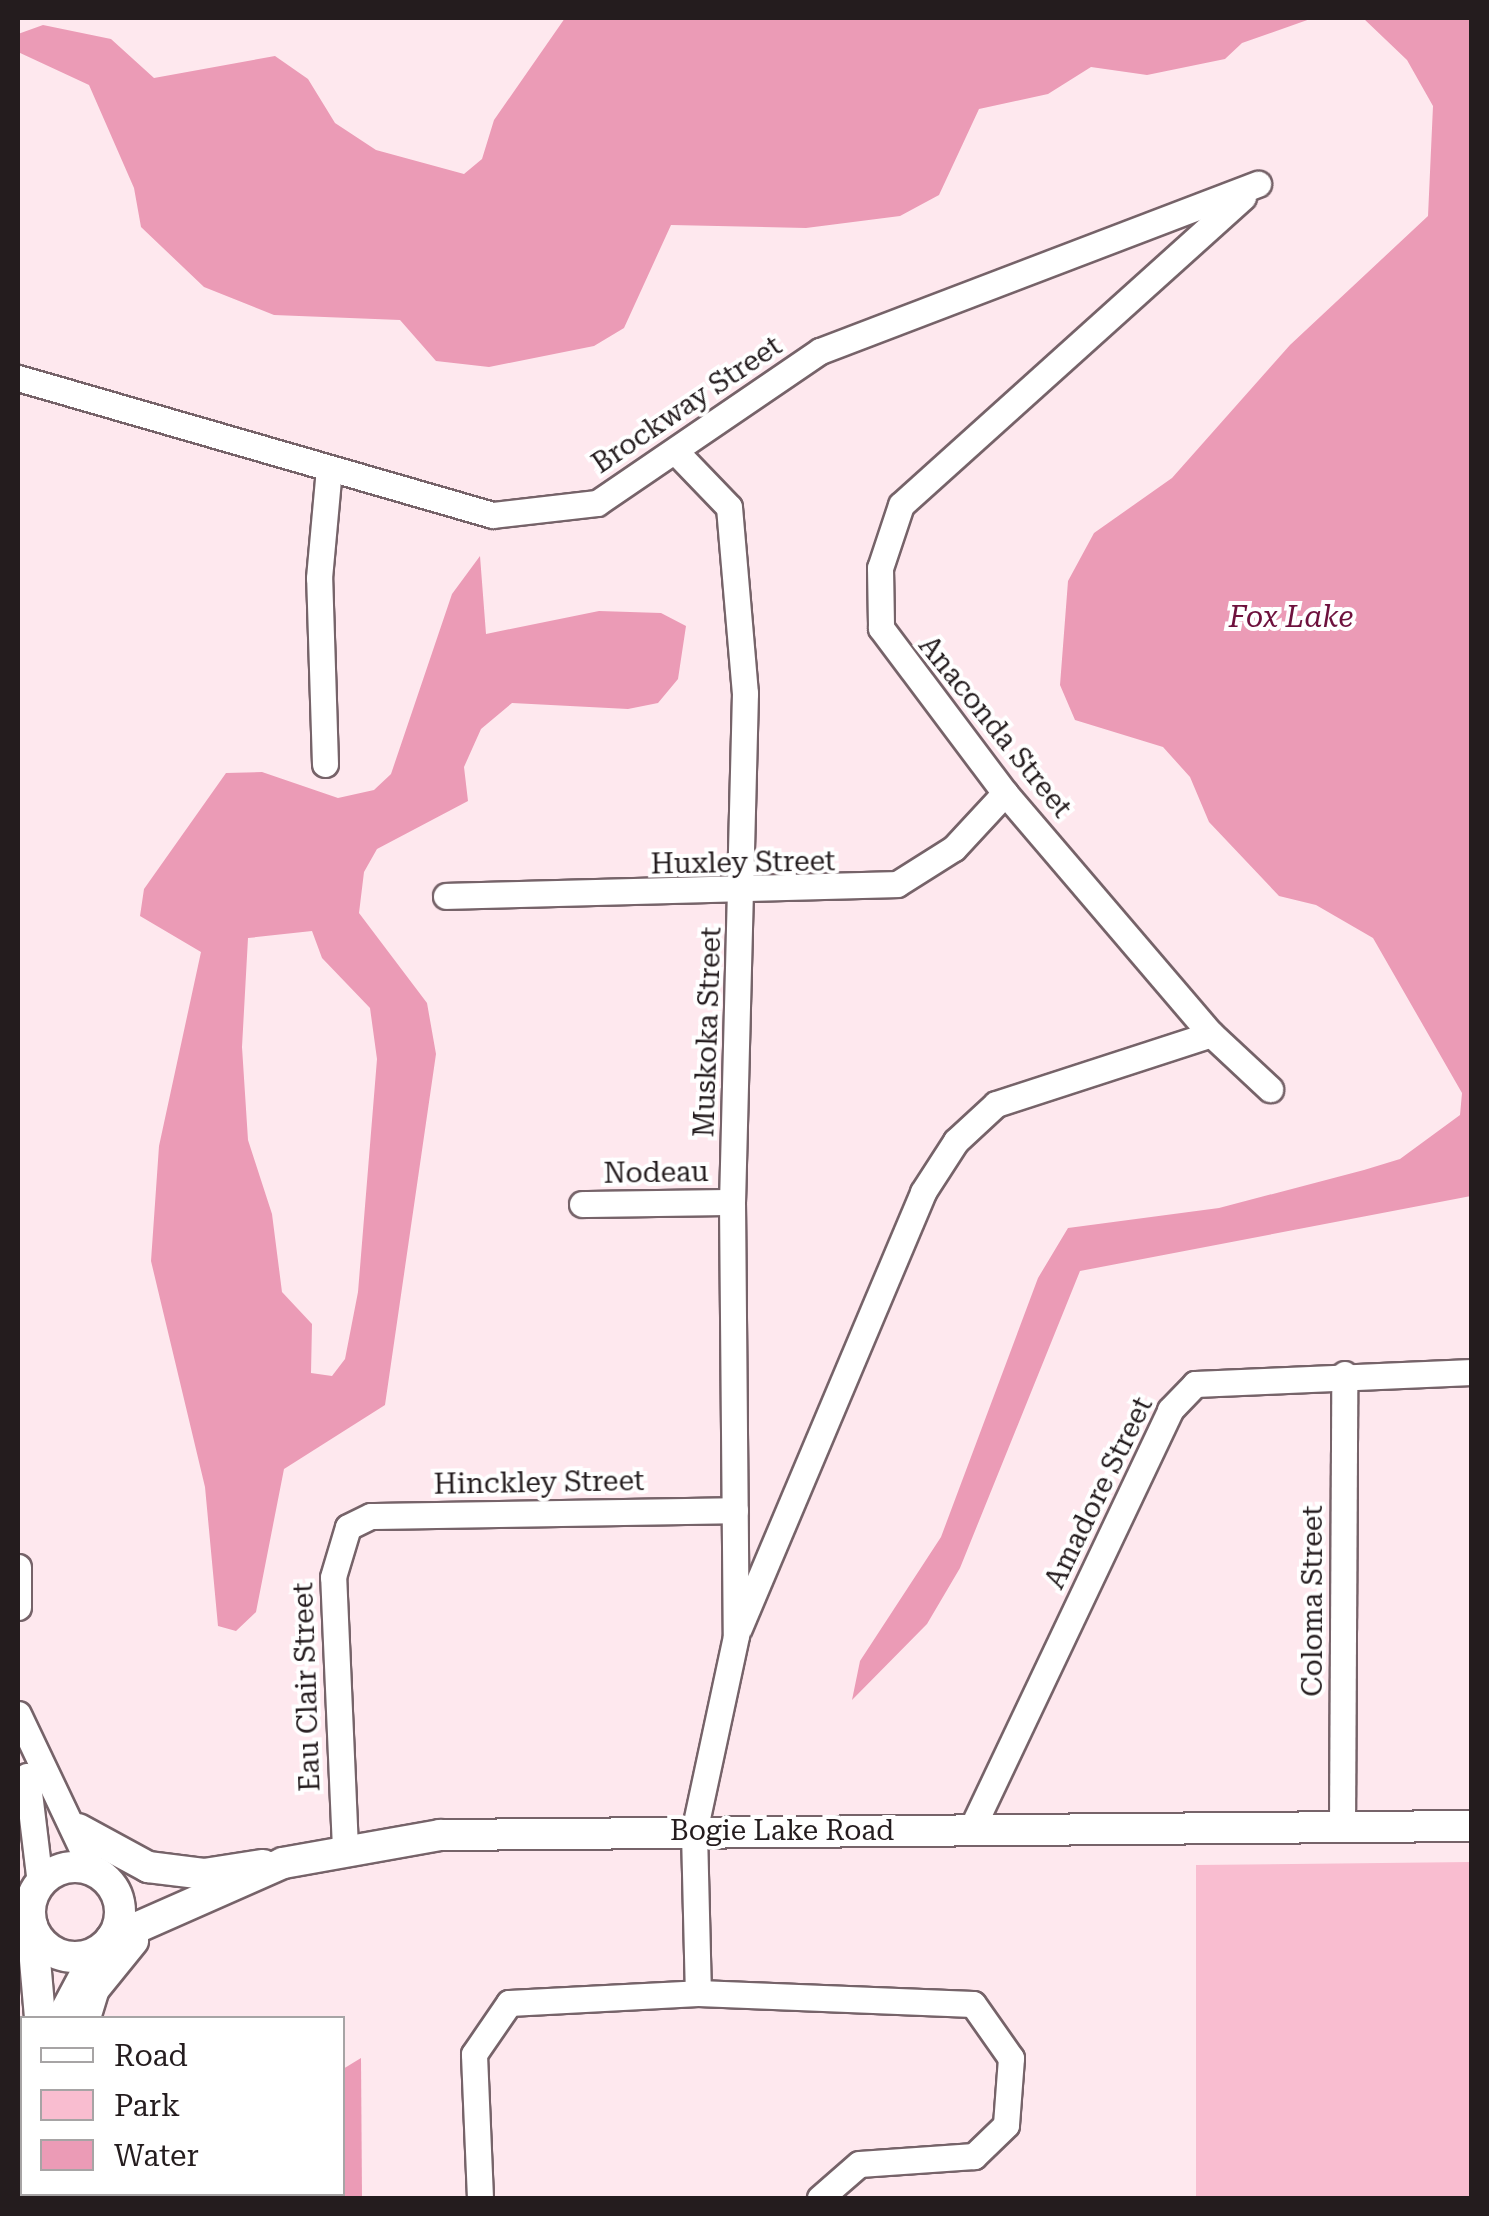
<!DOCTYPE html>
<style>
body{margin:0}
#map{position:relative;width:1489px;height:2216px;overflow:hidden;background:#fee8ee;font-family:"Roboto Serif",serif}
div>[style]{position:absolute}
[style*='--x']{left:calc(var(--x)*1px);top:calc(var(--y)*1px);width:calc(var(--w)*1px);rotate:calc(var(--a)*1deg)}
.green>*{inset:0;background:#f9bdd0}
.water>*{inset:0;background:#eb9bb6}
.roads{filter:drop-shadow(2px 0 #766369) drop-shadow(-2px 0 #766369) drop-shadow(0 2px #766369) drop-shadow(0 -2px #766369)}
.minor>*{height:25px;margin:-12.5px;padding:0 12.5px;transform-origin:12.5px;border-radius:12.5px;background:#fff}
.major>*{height:30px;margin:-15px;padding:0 15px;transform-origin:15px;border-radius:15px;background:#fff}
.major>.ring{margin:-15px;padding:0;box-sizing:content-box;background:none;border:30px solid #fff;border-radius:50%}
span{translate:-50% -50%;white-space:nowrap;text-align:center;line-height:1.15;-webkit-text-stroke:8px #fff;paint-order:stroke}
.street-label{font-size:28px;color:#241c1e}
.water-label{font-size:30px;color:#6e113d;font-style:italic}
.frame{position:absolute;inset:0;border:20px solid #241c1e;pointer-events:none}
.legend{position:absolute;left:20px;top:2016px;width:325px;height:180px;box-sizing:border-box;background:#fff;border:2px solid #a7a4a5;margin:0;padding:12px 18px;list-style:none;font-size:30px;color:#241c1e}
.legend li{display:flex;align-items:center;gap:20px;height:50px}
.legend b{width:50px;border:2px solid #a7a4a5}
</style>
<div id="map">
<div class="green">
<div style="clip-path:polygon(1471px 1862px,1471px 2198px,1196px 2198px,1196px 1865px)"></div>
</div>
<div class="water">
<div style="clip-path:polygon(565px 18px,1313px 18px,1242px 43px,1225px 59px,1147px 75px,1091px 67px,1048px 94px,979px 109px,939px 195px,900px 216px,806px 228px,671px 225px,624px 328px,594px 346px,489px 367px,436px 361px,400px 320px,274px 315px,204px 287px,141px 227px,134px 188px,89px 85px,18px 52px,18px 34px,43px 25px,111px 39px,154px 78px,275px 56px,308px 79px,335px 123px,376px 150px,464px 174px,482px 159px,494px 120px)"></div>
<div style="clip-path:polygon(1363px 18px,1471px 18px,1471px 1196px,1080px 1271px,960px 1568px,927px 1624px,852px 1700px,860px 1661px,941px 1537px,1038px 1278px,1068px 1228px,1219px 1208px,1364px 1170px,1400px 1159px,1460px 1115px,1462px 1093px,1373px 938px,1316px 905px,1279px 896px,1209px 822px,1190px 777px,1163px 747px,1075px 720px,1060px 685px,1068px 581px,1094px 533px,1172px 478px,1290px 345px,1428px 216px,1433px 106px,1407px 60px)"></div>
<div style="clip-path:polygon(evenodd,480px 556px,486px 634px,599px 611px,661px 613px,686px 626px,678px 679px,658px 703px,628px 709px,512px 703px,481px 729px,464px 767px,468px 801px,377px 849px,364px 872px,359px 913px,427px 1003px,436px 1054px,385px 1405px,284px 1469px,256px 1612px,236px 1631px,218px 1626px,205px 1487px,151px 1261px,159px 1146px,201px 952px,140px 916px,144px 889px,226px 773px,262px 772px,338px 798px,374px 790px,391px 774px,452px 594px,480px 556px,312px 931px,322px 958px,370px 1008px,377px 1059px,358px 1292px,345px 1359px,332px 1376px,311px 1373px,312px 1324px,282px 1292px,272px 1214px,248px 1140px,242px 1047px,248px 938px,312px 931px)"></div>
<div style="clip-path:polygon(361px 2058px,362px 2198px,335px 2198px,343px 2069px)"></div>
</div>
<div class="roads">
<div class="minor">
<div style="--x:1243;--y:197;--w:460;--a:138"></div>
<div style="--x:901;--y:505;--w:66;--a:108.4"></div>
<div style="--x:880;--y:568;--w:60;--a:89"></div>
<div style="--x:881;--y:628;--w:206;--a:53.1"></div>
<div style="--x:1005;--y:793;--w:317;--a:49.5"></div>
<div style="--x:1211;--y:1034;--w:81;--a:43"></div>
<div style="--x:18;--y:378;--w:494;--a:16.1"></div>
<div style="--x:493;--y:515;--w:105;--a:-6.6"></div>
<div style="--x:597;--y:503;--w:270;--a:-34.3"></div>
<div style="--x:820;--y:351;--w:469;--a:-20.9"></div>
<div style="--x:676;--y:452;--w:76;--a:46.1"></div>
<div style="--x:729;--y:507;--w:187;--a:85.1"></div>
<div style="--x:745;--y:693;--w:509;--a:91.46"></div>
<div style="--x:732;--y:1202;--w:434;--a:89.5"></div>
<div style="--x:736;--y:1636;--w:200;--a:102.1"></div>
<div style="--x:694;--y:1832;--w:161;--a:88.6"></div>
<div style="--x:325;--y:764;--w:186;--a:-91.8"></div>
<div style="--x:319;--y:578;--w:110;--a:-84.8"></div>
<div style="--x:446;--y:896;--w:451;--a:-1.5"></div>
<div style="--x:897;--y:884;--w:67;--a:-32.3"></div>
<div style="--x:954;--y:848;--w:75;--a:-47.2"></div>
<div style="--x:582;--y:1204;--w:150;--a:-0.8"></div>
<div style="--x:18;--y:1567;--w:40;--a:90"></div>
<div style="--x:739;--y:1628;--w:473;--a:-67.1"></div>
<div style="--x:923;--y:1192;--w:61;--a:-57.1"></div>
<div style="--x:956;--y:1141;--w:54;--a:-42.8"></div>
<div style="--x:996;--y:1104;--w:226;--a:-18"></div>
<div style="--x:18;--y:1714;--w:173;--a:64.6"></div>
<div style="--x:27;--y:1776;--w:108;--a:83.1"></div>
<div style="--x:1342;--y:1828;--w:454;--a:-89.7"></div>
<div style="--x:971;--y:1830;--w:465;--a:-64.6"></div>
<div style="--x:1170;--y:1410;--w:36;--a:-46"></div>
<div style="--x:1195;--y:1384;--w:277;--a:-2.5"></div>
<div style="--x:345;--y:1848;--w:271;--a:-92.5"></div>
<div style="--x:333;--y:1577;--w:52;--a:-73.3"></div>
<div style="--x:348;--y:1527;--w:25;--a:-26"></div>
<div style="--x:371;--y:1516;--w:364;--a:-0.9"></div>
<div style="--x:480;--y:2198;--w:144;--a:-92.4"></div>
<div style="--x:474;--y:2054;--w:62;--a:-55.5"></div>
<div style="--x:509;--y:2003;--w:189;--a:-3"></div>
<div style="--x:698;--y:1993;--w:275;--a:2.3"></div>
<div style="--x:973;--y:2004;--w:66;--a:54.9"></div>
<div style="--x:1011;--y:2058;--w:67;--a:94.3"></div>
<div style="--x:1006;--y:2125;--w:45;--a:135.9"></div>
<div style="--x:974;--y:2156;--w:115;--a:176"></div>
<div style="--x:859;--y:2164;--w:52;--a:138.9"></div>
</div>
<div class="major">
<div style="--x:78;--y:1829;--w:80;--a:28.5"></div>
<div style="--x:148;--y:1867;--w:56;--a:7.1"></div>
<div style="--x:204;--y:1874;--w:60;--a:-8.7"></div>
<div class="ring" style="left:30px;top:1867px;width:60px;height:60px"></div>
<div style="--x:32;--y:1926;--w:92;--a:85"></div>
<div style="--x:111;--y:1939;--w:188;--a:-23.8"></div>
<div style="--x:283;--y:1863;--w:159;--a:-10.1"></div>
<div style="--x:440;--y:1835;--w:1032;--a:-0.5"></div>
<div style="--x:62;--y:2018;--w:70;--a:-62"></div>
<div style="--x:85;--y:2018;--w:30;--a:-73"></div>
<div style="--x:94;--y:1989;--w:62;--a:-50.9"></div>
<div style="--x:37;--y:2198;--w:4;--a:-76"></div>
</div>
</div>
<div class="street-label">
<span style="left:687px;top:405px;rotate:-34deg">Brockway Street</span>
<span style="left:995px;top:727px;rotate:51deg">Anaconda Street</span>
<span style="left:743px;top:863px;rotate:-1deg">Huxley Street</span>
<span style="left:708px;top:1032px;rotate:-88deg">Muskoka Street</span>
<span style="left:656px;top:1173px;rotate:-1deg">Nodeau</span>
<span style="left:539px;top:1483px;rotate:-1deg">Hinckley Street</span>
<span style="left:1099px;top:1493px;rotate:-64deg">Amadore Street</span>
<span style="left:1313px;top:1601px;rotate:-90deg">Coloma Street</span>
<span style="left:307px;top:1687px;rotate:-92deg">Eau Clair Street</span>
<span style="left:782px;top:1831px">Bogie Lake Road</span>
</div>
<div class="water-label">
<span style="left:1291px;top:617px">Fox Lake</span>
</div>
<div class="frame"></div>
<ul class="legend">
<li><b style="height:12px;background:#fff"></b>Road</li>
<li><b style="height:28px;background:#f9bdd0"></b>Park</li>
<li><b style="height:28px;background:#eb9bb6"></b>Water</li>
</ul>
</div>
